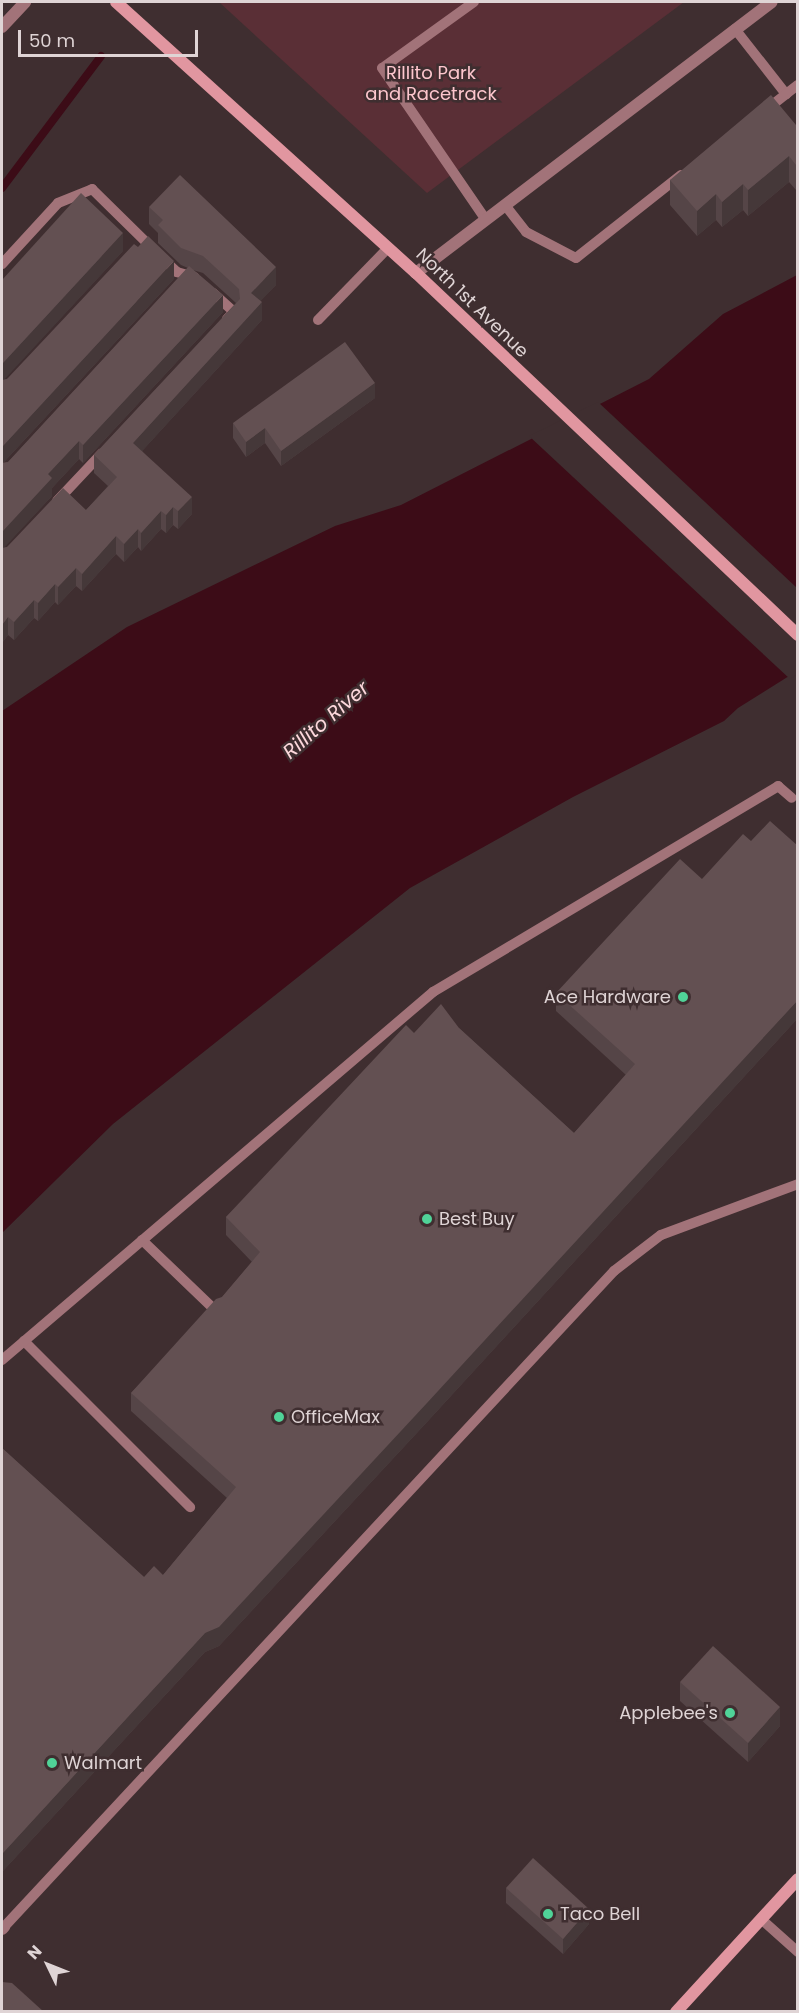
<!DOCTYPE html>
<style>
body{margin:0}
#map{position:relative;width:799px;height:2013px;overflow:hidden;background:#3f2e30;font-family:Poppins,sans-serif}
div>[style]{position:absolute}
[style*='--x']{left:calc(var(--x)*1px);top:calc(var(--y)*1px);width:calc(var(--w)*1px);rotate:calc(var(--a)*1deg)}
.green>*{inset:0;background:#5a2f36}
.water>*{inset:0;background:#3c0c17}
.pier>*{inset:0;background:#3f2e30}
.stream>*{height:8px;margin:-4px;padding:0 4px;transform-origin:4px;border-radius:4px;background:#3c0c17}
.lane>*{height:10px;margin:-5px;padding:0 5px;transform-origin:5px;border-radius:5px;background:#a27379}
.street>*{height:12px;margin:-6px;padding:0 6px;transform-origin:6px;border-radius:6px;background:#a27379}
.secondary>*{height:12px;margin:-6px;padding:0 6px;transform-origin:6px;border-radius:6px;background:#e196a0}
.wall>*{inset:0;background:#554547}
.shaded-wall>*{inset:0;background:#453839}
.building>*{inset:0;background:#635052}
.dots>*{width:16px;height:16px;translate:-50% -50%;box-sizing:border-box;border:3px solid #3f2e30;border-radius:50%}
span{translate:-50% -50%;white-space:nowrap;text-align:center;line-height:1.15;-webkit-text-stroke:5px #3f2e30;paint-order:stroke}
.park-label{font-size:18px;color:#fdc6cd}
.street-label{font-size:18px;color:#dfd4d5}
.poi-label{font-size:18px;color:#dfd4d5}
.right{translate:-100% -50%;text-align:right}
.left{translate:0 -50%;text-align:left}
.water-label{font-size:20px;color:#fdd8dc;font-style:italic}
.frame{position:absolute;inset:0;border:3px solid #dfd4d5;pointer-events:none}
.north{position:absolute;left:18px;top:1935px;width:60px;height:60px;-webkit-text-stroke:4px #3f2e30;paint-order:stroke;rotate:313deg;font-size:16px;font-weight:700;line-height:24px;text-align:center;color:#dfd4d5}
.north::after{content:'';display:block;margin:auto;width:21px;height:27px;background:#dfd4d5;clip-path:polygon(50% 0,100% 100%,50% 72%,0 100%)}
.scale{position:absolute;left:18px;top:30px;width:180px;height:27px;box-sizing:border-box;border:3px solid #dfd4d5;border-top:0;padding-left:8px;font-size:18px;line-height:21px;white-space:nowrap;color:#dfd4d5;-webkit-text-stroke:4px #3f2e30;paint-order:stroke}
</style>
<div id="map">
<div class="green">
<div style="clip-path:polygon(219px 2px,684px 2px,427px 193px)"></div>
</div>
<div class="water">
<div style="clip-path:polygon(797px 275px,797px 671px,738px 708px,724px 721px,573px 797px,410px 888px,113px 1124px,2px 1233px,2px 711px,127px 627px,335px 526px,401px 505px,649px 379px,723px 314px)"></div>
</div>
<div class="pier">
<div style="clip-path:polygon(598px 402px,797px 588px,798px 674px,790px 679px,529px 436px)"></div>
</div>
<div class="stream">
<div style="--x:2;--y:188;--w:165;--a:-53.1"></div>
</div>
<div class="lane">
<div style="--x:474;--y:2;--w:113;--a:144.3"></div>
<div style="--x:382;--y:68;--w:184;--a:55.6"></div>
<div style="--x:735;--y:29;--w:83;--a:51.9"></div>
<div style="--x:767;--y:109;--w:39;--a:-38"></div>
<div style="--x:505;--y:205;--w:34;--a:52"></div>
<div style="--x:526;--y:232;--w:56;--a:27.5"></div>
<div style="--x:576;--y:258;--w:134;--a:-38.3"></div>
<div style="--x:164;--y:260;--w:18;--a:43"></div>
<div style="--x:177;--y:272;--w:18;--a:16"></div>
<div style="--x:2;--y:264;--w:83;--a:-47.4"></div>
<div style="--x:58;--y:203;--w:37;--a:-22"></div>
<div style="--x:92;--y:189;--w:86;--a:44.5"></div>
<div style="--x:213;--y:293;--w:28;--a:42"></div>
<div style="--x:234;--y:312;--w:10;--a:135"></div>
<div style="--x:318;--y:320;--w:100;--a:-45.8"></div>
<div style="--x:57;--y:501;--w:66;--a:-46.8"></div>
<div style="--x:142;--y:1240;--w:103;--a:43.8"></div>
<div style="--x:24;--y:1341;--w:235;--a:45"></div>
<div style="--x:2;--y:1360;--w:567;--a:-40.49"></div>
<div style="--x:433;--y:992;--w:402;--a:-30.8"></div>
<div style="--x:778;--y:786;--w:18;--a:41"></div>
<div style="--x:761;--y:1919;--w:50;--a:41.7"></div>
<div style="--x:4;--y:1927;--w:896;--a:-47.08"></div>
<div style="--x:614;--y:1271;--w:59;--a:-37.5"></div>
<div style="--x:661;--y:1235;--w:146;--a:-20.4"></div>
</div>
<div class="street">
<div style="--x:2;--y:27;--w:34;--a:-47"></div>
<div style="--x:416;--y:273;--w:447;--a:-37.3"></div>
<div style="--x:2;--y:1929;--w:3;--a:-45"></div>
</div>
<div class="secondary">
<div style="--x:116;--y:2;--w:404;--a:42.1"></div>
<div style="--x:416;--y:273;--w:526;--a:43.46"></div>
<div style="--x:676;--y:2012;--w:180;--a:-47.5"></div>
</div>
<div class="wall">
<div style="clip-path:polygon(798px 124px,798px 189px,796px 190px,789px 182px,748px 216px,743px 210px,722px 227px,716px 220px,697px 236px,670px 205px,670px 180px)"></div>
<div style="clip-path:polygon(evenodd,149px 207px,276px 285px,260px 301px,262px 320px,142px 451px,192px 514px,178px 529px,173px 525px,166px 533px,161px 529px,141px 551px,138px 547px,124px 562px,116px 554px,82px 591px,76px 586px,58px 605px,55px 602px,38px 621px,34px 618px,14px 640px,8px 635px,2px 643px,2px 280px,123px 251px,3px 380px,7px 379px,174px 279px,3px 463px,8px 462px,188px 268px,181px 265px,158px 243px,158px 233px,149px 224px,149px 207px,193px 270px,203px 273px,236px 303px,94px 455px,94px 473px,108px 486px,86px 510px,7px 547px,3px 548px,52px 496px,52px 488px,79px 459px,83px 463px,223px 312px,193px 270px)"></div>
<div style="clip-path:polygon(375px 398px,281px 466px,265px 443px,246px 457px,233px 438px,233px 423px)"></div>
<div style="clip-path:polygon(751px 841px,798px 846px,798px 1018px,427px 1422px,219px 1646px,205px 1652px,2px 1872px,2px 1448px,144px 1577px,163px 1575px,227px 1498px,131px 1411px,131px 1393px,222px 1297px,252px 1262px,226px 1235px,226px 1217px,414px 1033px,459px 1028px,574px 1133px,626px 1075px,556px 1011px,556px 993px)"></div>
<div style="clip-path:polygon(680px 1682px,780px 1726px,748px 1762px,680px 1701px)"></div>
<div style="clip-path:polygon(506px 1888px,589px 1924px,563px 1954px,506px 1903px)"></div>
</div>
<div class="shaded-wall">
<div style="clip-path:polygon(789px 156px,789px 182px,748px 216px,748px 190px)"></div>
<div style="clip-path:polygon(798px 164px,798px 189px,796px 190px,796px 165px)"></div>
<div style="clip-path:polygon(743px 184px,743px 210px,722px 227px,722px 202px)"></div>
<div style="clip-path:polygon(716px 194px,716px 220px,697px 236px,697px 211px)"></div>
<div style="clip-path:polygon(123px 233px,123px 251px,2px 382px,2px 364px)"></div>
<div style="clip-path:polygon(174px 261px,174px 279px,2px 464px,2px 447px)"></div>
<div style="clip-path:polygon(276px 267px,276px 285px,251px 311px,251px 293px)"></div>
<div style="clip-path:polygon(223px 295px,223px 312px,83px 463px,83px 445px)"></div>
<div style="clip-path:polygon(262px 302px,262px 320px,133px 461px,133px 443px)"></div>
<div style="clip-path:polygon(375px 383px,375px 398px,281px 466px,281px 451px)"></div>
<div style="clip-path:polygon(265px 428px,265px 443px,246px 457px,246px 442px)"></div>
<div style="clip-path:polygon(79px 441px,79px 459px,52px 488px,52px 496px,2px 550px,2px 532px,48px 474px)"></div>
<div style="clip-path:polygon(192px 497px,192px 514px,178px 529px,178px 511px)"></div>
<div style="clip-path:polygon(173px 507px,173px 525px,166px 533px,166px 515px)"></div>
<div style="clip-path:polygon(161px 511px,161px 529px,141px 551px,141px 533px)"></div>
<div style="clip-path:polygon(138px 529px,138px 547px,124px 562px,124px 544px)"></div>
<div style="clip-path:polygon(116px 536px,116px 554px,82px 591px,82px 574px)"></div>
<div style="clip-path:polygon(76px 568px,76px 586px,58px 605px,58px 587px)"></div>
<div style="clip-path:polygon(55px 584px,55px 602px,38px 621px,38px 603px)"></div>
<div style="clip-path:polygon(34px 600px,34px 618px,14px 640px,14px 622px)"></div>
<div style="clip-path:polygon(8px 617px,8px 635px,2px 643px,2px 625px)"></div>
<div style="clip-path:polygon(798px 1000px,798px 1018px,427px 1422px,219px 1646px,205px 1652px,2px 1872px,2px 1854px,205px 1633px)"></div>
<div style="clip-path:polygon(780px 1707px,780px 1726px,748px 1762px,748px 1743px)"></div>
<div style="clip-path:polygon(589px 1909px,589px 1924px,563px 1954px,563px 1939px)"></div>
</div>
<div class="building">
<div style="clip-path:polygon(771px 95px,796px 125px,798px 124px,798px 164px,796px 165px,789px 156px,748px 190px,743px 184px,722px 202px,716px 194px,697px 211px,670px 180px)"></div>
<div style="clip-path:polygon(180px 175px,276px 267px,251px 293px,262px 302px,133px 443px,192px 497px,178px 511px,173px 507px,166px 515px,161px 511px,141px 533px,138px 529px,124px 544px,116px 536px,82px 574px,76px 568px,58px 587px,55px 584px,38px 603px,34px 600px,14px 622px,8px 617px,2px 625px,2px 548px,7px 547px,63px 488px,86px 510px,117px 477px,94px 455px,240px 299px,239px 289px,203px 256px,181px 248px,158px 225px,163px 220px,149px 207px)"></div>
<div style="clip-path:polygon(81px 193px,123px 233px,2px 364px,2px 280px)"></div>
<div style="clip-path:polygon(148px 236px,174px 261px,2px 447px,2px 380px,7px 379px,134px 244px,138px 247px)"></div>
<div style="clip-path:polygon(189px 266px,223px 295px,83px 445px,79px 441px,48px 474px,52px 478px,2px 532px,2px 463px,8px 462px)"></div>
<div style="clip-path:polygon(345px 342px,375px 383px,281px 451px,265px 428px,246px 442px,233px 423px)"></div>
<div style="clip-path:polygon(770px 821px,798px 846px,798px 1000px,427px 1403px,219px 1627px,205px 1633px,2px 1854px,2px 1448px,144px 1577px,154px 1566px,163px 1575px,236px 1487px,131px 1393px,216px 1299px,222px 1297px,260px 1252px,226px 1217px,406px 1025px,414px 1033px,441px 1004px,459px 1028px,574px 1133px,635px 1064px,556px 993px,680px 859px,702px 879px,743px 834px,751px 841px)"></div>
<div style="clip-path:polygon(713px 1646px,780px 1707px,748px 1743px,680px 1682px)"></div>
<div style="clip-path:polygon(533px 1858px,589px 1909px,563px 1939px,506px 1888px)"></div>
<div style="clip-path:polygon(2px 1982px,12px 1983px,44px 2012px,2px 2012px)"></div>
</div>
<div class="dots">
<div style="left:683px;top:997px;background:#50d398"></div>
<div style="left:427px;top:1219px;background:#50d398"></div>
<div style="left:279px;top:1417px;background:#50d398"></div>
<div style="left:730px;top:1713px;background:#50d398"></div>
<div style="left:52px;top:1763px;background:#50d398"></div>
<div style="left:548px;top:1914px;background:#50d398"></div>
</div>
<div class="park-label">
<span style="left:431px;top:84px">Rillito Park<br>and Racetrack</span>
</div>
<div class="street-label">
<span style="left:472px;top:303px;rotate:44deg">North 1st Avenue</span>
</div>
<div class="poi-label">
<span class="right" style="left:671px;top:997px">Ace Hardware</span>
<span class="left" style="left:439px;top:1219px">Best Buy</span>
<span class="left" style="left:291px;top:1417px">OfficeMax</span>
<span class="right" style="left:718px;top:1713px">Applebee's</span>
<span class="left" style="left:64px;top:1763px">Walmart</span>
<span class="left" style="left:560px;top:1914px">Taco Bell</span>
</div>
<div class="water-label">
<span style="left:326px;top:720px;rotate:-41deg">Rillito River</span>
</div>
<div class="frame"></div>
<div class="north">N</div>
<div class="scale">50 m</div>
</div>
